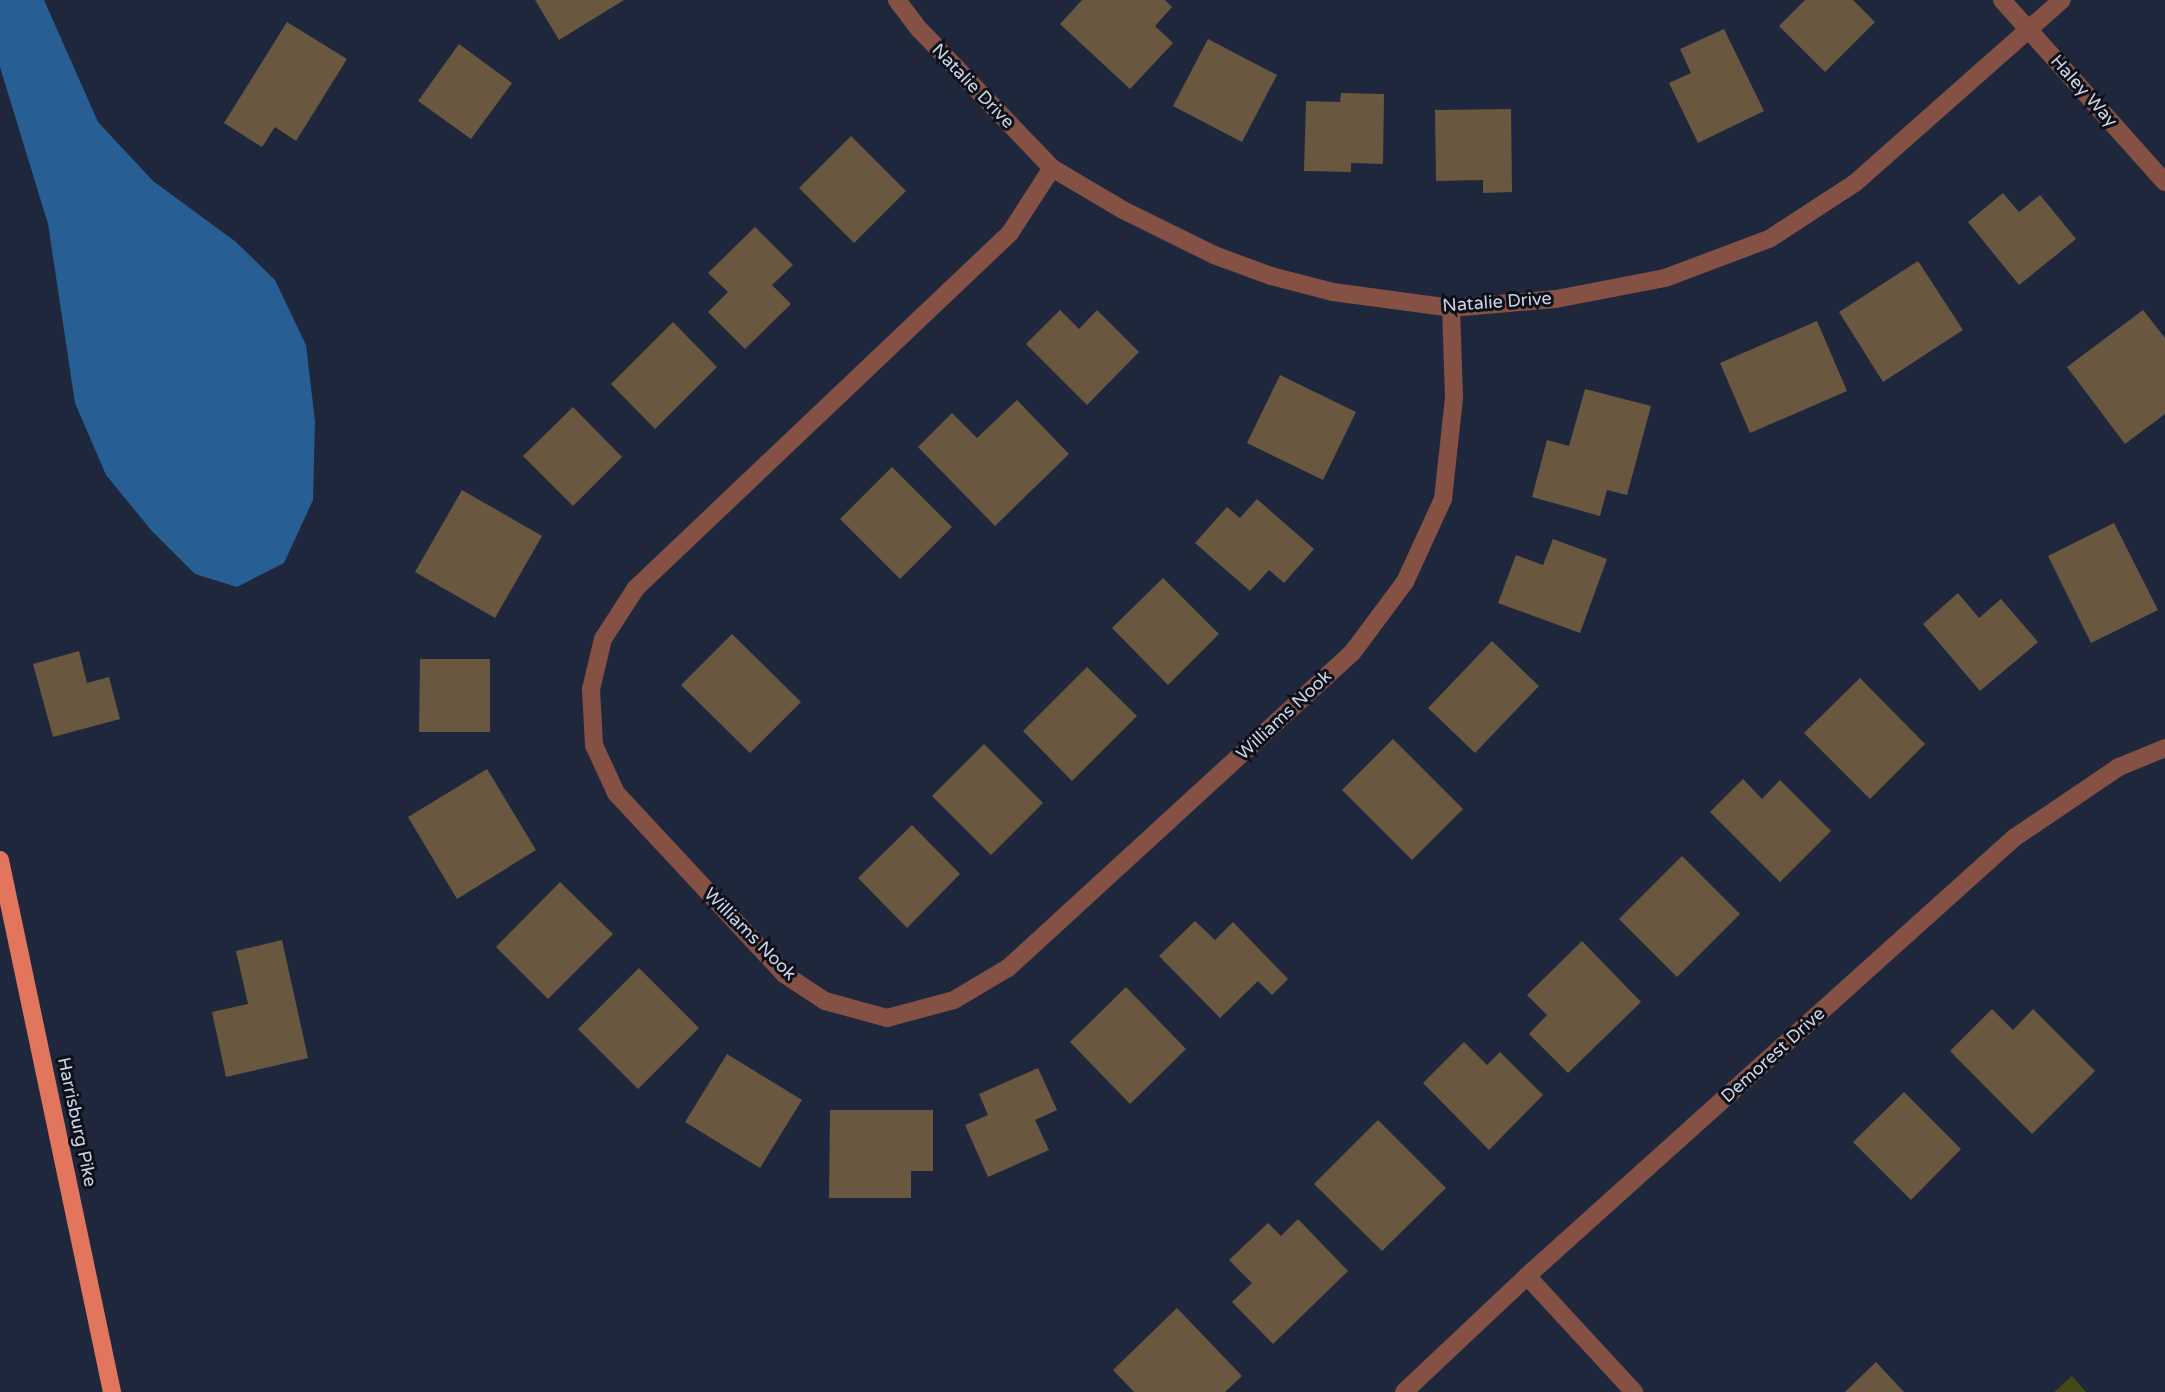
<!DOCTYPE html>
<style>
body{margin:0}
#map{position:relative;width:2165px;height:1392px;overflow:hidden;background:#1f273d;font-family:"Varela Round",sans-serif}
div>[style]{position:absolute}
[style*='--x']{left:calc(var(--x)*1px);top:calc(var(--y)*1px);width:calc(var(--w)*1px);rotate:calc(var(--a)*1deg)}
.green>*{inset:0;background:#45491a}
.water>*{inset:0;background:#275e93}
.building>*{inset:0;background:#69583f}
.minor>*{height:18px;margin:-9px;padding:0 9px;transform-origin:9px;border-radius:9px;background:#855144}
.primary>*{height:18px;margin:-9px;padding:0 9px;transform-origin:9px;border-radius:9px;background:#e1765d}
span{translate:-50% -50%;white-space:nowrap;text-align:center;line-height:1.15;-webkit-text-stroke:6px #0c101a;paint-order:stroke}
.street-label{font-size:18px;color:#ced4e4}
</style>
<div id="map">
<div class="green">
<div style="clip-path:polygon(2072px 1376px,2086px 1392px,2054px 1392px)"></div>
</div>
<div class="water">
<div style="clip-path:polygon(0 0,44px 0,98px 122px,153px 181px,236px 242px,275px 280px,306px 345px,315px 421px,313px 500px,284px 563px,237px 587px,195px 574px,151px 530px,106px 475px,75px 403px,48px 224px,0 67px)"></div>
</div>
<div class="building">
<div style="clip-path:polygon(535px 0,624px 0,559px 40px)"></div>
<div style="clip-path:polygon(1082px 0,1165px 0,1172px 7px,1155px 26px,1173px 43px,1130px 89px,1060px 24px)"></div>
<div style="clip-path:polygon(1805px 0,1853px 0,1875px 22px,1825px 72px,1779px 26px)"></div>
<div style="clip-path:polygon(287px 22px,347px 59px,296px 141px,275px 127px,262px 147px,224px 123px)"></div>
<div style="clip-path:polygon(1724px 29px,1764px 111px,1698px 143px,1669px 83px,1691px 73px,1680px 49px)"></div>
<div style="clip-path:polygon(1208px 39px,1277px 75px,1242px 142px,1173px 106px)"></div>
<div style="clip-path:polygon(459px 44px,512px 83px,471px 139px,418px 101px)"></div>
<div style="clip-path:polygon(1341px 93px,1384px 94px,1383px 164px,1351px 163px,1351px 172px,1304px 171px,1306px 101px,1340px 102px)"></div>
<div style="clip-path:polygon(1511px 109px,1512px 192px,1483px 193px,1483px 180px,1436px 181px,1435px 110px)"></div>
<div style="clip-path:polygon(851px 136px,906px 191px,854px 243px,799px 188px)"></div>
<div style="clip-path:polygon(2003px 193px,2019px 212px,2040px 195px,2076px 239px,2019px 285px,1968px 222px)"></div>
<div style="clip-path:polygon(755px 227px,793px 265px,772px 285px,791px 304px,745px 349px,708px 312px,728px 292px,708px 273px)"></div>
<div style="clip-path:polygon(1918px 261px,1963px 330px,1883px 382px,1839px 312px)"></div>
<div style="clip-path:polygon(1060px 310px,1079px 329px,1097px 310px,1139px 352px,1087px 405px,1026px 344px)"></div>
<div style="clip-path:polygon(2143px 310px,2165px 338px,2165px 414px,2125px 444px,2067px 367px)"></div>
<div style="clip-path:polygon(1817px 321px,1847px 391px,1750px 433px,1720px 363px)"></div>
<div style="clip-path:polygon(673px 322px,717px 367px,655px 429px,611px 384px)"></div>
<div style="clip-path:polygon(1280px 375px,1356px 412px,1323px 480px,1247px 443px)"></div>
<div style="clip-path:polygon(1585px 389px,1651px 406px,1627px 495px,1607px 490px,1600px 516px,1532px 497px,1547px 440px,1569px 446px)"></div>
<div style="clip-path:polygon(1017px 400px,1069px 454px,995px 526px,918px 447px,952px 413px,977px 438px)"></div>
<div style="clip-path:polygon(573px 407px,622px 457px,573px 506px,523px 456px)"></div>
<div style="clip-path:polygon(892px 467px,952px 527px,900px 579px,840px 519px)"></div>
<div style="clip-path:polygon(462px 490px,542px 536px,495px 618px,415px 572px)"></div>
<div style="clip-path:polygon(1257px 499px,1314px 549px,1284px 583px,1269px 570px,1250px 591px,1195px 543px,1227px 507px,1240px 518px)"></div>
<div style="clip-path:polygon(2114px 523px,2158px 610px,2091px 643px,2048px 556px)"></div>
<div style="clip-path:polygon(1553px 539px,1607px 559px,1580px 633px,1498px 603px,1516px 555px,1543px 565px)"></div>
<div style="clip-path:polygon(1163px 578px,1219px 634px,1168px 685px,1112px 628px)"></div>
<div style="clip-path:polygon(1958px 593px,1979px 618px,2001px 599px,2038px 642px,1980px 691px,1923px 624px)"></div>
<div style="clip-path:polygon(732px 634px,801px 702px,750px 753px,681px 685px)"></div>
<div style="clip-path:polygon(1492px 641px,1539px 686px,1475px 753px,1428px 708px)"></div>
<div style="clip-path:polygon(79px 651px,87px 683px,109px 677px,120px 719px,53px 737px,33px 664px)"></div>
<div style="clip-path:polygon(420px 659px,490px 659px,490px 732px,419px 732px)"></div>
<div style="clip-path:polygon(1087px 667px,1137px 716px,1072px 781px,1023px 731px)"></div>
<div style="clip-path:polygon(1860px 678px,1925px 744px,1870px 799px,1804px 733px)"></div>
<div style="clip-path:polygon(1393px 739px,1463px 809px,1412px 860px,1342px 790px)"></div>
<div style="clip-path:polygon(984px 744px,1043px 803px,991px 855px,932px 796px)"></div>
<div style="clip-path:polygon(487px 769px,536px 850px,457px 899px,408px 817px)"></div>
<div style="clip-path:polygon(1743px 779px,1762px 799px,1780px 780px,1831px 831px,1780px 882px,1710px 812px)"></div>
<div style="clip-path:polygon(912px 825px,960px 874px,907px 928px,858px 878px)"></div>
<div style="clip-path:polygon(1682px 856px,1740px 914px,1677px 977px,1619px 919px)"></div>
<div style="clip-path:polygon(560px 882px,613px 934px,548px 999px,496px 947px)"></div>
<div style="clip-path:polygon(1195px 921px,1215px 940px,1233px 922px,1288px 979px,1272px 995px,1258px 981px,1220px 1018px,1159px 956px)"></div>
<div style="clip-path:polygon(282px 940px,308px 1058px,226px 1077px,212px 1012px,248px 1004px,236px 951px)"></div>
<div style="clip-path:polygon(1582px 941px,1641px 1002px,1568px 1073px,1529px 1034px,1547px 1015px,1527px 995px)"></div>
<div style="clip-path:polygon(639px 968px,699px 1028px,638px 1089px,578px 1029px)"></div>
<div style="clip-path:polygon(1126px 987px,1186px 1049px,1130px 1104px,1070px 1042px)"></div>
<div style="clip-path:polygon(1992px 1009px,2013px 1030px,2033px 1009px,2095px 1071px,2032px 1134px,1950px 1051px)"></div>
<div style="clip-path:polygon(1464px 1042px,1487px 1065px,1500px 1052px,1543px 1095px,1489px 1150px,1423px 1083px)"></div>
<div style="clip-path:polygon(727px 1054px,802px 1100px,760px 1168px,685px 1122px)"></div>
<div style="clip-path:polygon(1038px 1068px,1057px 1110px,1035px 1120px,1049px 1150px,988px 1177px,965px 1125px,988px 1115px,979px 1094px)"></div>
<div style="clip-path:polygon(1904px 1092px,1961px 1149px,1911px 1200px,1853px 1142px)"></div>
<div style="clip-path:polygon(830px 1110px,933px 1110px,933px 1171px,911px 1171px,911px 1198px,829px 1198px)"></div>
<div style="clip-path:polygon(1378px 1120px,1446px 1188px,1382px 1251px,1314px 1184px)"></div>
<div style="clip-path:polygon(1298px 1219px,1348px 1271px,1273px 1344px,1232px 1302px,1252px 1283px,1229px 1260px,1268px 1223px,1281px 1236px)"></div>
<div style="clip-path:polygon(1177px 1308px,1242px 1376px,1225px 1392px,1134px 1392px,1113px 1370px)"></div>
<div style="clip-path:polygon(1876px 1362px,1904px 1392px,1845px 1392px)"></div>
</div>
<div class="minor">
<div style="--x:897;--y:0;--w:38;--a:53"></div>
<div style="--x:920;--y:30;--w:191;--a:46.3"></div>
<div style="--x:1052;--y:168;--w:82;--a:30.6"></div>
<div style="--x:1123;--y:210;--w:102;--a:26.3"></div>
<div style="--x:1214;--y:255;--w:61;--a:20.2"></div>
<div style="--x:1271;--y:276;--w:64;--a:14.5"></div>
<div style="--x:1333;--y:292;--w:119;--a:7.7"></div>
<div style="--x:1451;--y:308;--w:105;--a:-4.9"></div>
<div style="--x:1556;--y:299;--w:111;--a:-10.9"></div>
<div style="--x:1665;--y:278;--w:111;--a:-20.6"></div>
<div style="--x:1769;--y:239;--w:103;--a:-33.1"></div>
<div style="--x:1855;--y:183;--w:276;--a:-41.5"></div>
<div style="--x:2002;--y:0;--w:244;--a:48.2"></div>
<div style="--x:1052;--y:168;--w:77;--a:122.9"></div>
<div style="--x:1010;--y:233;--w:516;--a:136.49"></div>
<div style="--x:636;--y:588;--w:61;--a:122.9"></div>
<div style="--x:603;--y:639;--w:51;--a:103.5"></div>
<div style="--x:591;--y:689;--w:56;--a:86.9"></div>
<div style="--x:594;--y:745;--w:53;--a:65.4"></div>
<div style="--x:616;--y:793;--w:247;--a:47.1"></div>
<div style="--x:784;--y:974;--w:49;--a:33.4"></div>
<div style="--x:825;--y:1001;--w:64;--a:15.3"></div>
<div style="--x:887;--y:1018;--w:69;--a:-15"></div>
<div style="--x:954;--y:1000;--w:63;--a:-30.7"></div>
<div style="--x:1008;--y:968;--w:466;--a:-42.5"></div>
<div style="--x:1352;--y:653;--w:89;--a:-53.3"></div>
<div style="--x:1405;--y:582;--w:91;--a:-65.4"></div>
<div style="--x:1443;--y:499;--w:103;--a:-83.8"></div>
<div style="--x:1454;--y:397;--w:89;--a:-91.9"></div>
<div style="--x:1527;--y:1276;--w:158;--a:47.3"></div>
<div style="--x:1404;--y:1392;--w:169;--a:-43.3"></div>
<div style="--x:1527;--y:1276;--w:655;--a:-41.97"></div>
<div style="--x:2014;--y:838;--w:127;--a:-34.1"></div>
<div style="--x:2119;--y:767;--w:50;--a:-22.4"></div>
</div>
<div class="primary">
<div style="--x:0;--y:860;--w:544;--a:78.11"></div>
</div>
<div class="street-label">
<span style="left:973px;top:86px;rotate:46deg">Natalie Drive</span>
<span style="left:2084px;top:91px;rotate:48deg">Haley Way</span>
<span style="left:1497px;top:302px;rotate:-4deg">Natalie Drive</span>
<span style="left:1284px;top:715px;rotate:-43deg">Williams Nook</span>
<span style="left:750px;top:934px;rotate:45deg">Williams Nook</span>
<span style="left:1773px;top:1055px;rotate:-42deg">Demorest Drive</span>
<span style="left:77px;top:1122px;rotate:78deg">Harrisburg Pike</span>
</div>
</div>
